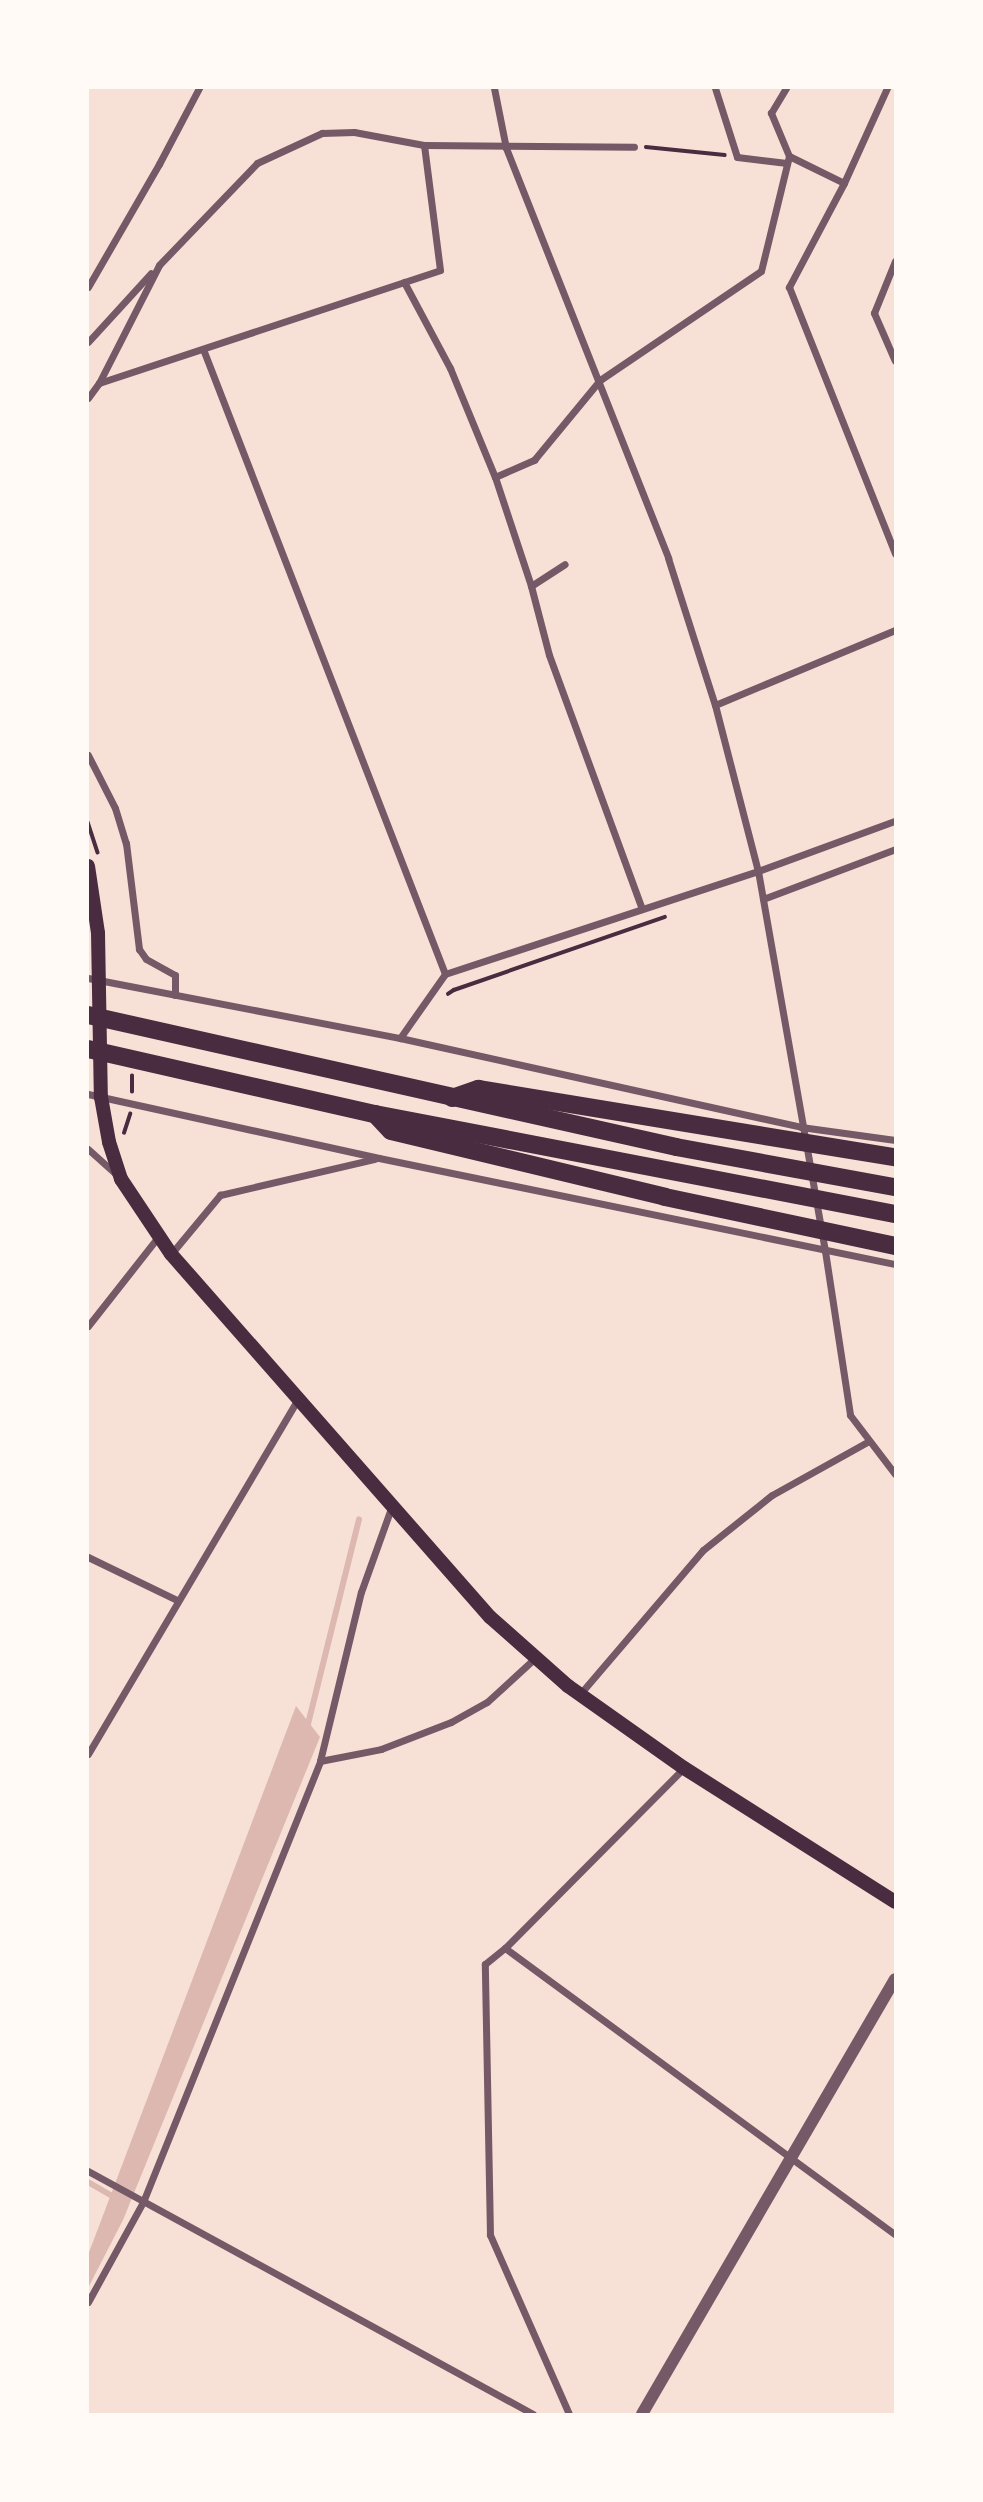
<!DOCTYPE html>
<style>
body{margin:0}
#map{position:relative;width:983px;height:2502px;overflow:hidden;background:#f7e1d7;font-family:"Roboto Serif",serif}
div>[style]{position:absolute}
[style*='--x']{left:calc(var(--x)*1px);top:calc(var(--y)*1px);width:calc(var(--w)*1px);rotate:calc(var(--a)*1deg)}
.water>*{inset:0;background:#dcb8b0}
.stream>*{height:6px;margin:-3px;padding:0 3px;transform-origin:3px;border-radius:3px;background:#dcb8b0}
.path>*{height:3.5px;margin:-1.75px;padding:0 1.75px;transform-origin:1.75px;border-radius:1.75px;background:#4a2c40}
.minor>*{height:7px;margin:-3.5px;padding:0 3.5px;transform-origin:3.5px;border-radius:3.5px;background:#755966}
.tertiary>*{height:12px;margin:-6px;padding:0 6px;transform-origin:6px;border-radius:6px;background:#755966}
.secondary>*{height:14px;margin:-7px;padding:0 7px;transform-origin:7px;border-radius:7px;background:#4a2c40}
.trunk>*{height:18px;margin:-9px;padding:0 9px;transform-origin:9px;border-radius:9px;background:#4a2c40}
span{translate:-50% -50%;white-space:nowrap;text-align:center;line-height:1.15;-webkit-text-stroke:7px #fffaf5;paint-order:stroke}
.frame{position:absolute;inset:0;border:89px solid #fffaf5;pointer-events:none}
</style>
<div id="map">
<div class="water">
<div style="clip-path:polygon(296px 1706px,320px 1737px,123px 2220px,88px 2288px,88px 2255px)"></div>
</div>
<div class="stream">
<div style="--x:307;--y:1728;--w:215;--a:-76"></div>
<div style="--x:88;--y:2182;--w:32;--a:30"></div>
</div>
<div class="path">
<div style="--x:646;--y:147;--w:79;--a:5.8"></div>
<div style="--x:88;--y:822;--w:32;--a:72"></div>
<div style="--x:448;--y:994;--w:7;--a:-34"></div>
<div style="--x:454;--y:990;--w:223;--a:-19.1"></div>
<div style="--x:132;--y:1092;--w:16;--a:-90"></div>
<div style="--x:124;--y:1133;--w:20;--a:-72"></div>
</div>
<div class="minor">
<div style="--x:494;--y:88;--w:61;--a:78.7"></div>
<div style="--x:506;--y:148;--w:441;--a:68.4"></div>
<div style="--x:668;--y:558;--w:154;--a:72.3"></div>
<div style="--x:715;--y:705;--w:171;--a:75.5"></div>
<div style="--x:758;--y:871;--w:386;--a:80"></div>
<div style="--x:825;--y:1251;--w:166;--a:81.3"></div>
<div style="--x:850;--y:1415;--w:74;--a:52.7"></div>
<div style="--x:715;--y:88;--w:72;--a:72.3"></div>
<div style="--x:737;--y:157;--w:50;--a:6.8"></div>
<div style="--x:887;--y:88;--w:104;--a:114.4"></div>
<div style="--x:844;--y:183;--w:118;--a:117.9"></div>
<div style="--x:789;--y:287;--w:287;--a:68.3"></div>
<div style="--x:789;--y:156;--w:61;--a:26.1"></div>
<div style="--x:895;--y:261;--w:56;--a:112"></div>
<div style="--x:874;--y:313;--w:52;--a:66.4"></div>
<div style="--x:404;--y:282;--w:98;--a:61.9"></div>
<div style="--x:450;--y:368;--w:118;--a:67.6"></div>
<div style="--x:495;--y:477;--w:115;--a:71.7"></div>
<div style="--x:531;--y:586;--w:71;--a:75.4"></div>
<div style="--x:549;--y:655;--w:270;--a:69.9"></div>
<div style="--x:88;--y:287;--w:142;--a:-60"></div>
<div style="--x:159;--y:164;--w:86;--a:-62.2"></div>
<div style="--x:88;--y:342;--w:93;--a:-47.6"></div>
<div style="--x:203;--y:349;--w:670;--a:68.83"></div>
<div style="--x:99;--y:383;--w:132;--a:-63"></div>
<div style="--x:159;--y:265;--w:141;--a:-46.1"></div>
<div style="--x:257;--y:163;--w:72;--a:-24.8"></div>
<div style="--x:322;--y:133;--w:32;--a:-2"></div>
<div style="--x:354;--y:132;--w:71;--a:10.5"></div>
<div style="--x:424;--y:145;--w:210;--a:0.5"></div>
<div style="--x:88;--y:398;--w:19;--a:-54"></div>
<div style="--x:99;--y:383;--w:359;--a:-18.3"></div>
<div style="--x:440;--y:270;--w:126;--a:-97.3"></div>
<div style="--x:495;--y:477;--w:43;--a:-23.6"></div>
<div style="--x:534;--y:460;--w:104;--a:-50.5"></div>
<div style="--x:600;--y:380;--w:194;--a:-34.1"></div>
<div style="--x:761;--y:271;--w:118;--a:-76.3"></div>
<div style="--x:789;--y:156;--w:47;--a:-112.7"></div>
<div style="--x:771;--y:113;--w:29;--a:-59"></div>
<div style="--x:531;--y:586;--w:40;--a:-32.9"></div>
<div style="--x:715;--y:705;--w:195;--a:-22.6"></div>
<div style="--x:88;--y:755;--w:59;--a:63"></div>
<div style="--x:115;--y:808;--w:37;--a:73"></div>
<div style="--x:126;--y:843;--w:107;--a:83"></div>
<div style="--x:139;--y:949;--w:12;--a:55"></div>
<div style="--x:146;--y:959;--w:33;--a:29"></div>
<div style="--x:175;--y:975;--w:20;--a:90"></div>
<div style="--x:763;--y:899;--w:141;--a:-20.7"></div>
<div style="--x:88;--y:978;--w:318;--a:10.9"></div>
<div style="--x:400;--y:1038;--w:411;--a:12.5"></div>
<div style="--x:801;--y:1127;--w:95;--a:7.9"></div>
<div style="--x:400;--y:1038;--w:78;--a:-54.9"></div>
<div style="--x:445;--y:974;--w:330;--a:-18.2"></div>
<div style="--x:758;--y:871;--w:146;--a:-20.1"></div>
<div style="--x:88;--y:1094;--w:298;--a:12.4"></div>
<div style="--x:379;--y:1158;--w:527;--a:11.61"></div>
<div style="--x:88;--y:1149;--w:40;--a:42"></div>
<div style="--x:171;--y:1254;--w:77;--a:-50.3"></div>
<div style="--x:220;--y:1195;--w:159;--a:-13.1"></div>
<div style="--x:88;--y:1326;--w:113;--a:-51.8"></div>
<div style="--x:88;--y:1557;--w:99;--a:25.8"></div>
<div style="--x:580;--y:1694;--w:189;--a:-49.5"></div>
<div style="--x:703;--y:1550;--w:88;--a:-38.6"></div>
<div style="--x:772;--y:1495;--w:111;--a:-29.1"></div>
<div style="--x:88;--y:1754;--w:412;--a:-59.4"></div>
<div style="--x:320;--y:1761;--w:62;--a:-11.1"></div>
<div style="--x:381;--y:1749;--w:75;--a:-21.1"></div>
<div style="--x:451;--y:1722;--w:41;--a:-29.1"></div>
<div style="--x:487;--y:1702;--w:65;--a:-42.5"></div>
<div style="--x:505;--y:1948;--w:484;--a:36.3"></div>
<div style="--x:88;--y:2171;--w:507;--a:28.64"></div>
<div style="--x:88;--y:2302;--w:114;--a:-61.2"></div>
<div style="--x:143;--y:2202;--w:475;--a:-68.1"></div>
<div style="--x:320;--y:1761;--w:174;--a:-76.4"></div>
<div style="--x:361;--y:1592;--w:89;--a:-70.3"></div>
<div style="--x:569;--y:2414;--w:196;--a:-113.8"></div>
<div style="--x:490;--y:2235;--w:271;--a:-91.1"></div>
<div style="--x:485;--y:1964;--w:26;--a:-39"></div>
<div style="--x:505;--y:1948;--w:254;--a:-45.2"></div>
</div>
<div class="tertiary">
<div style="--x:642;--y:2414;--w:503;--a:-59.82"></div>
</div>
<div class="secondary">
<div style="--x:88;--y:866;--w:68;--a:81.5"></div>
<div style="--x:98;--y:933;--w:164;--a:89"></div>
<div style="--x:101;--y:1097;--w:46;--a:79.9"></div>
<div style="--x:109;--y:1142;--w:39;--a:72"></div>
<div style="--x:121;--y:1179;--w:90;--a:56.3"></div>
<div style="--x:171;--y:1254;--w:483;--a:48.7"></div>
<div style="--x:490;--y:1617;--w:104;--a:41.5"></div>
<div style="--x:568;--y:1686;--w:142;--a:35.3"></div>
<div style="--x:684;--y:1768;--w:250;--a:32.4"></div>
</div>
<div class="trunk">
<div style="--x:88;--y:1015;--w:603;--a:12.65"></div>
<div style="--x:676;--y:1147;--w:223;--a:10.4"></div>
<div style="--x:88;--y:1049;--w:294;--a:12.8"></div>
<div style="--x:375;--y:1114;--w:530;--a:10.89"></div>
<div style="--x:452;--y:1098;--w:28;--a:-19"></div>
<div style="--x:478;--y:1089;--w:423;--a:9.3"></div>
<div style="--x:375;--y:1114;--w:23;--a:47"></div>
<div style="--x:391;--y:1131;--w:282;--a:13.5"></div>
<div style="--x:665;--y:1197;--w:235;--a:12"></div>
</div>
<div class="frame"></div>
</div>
